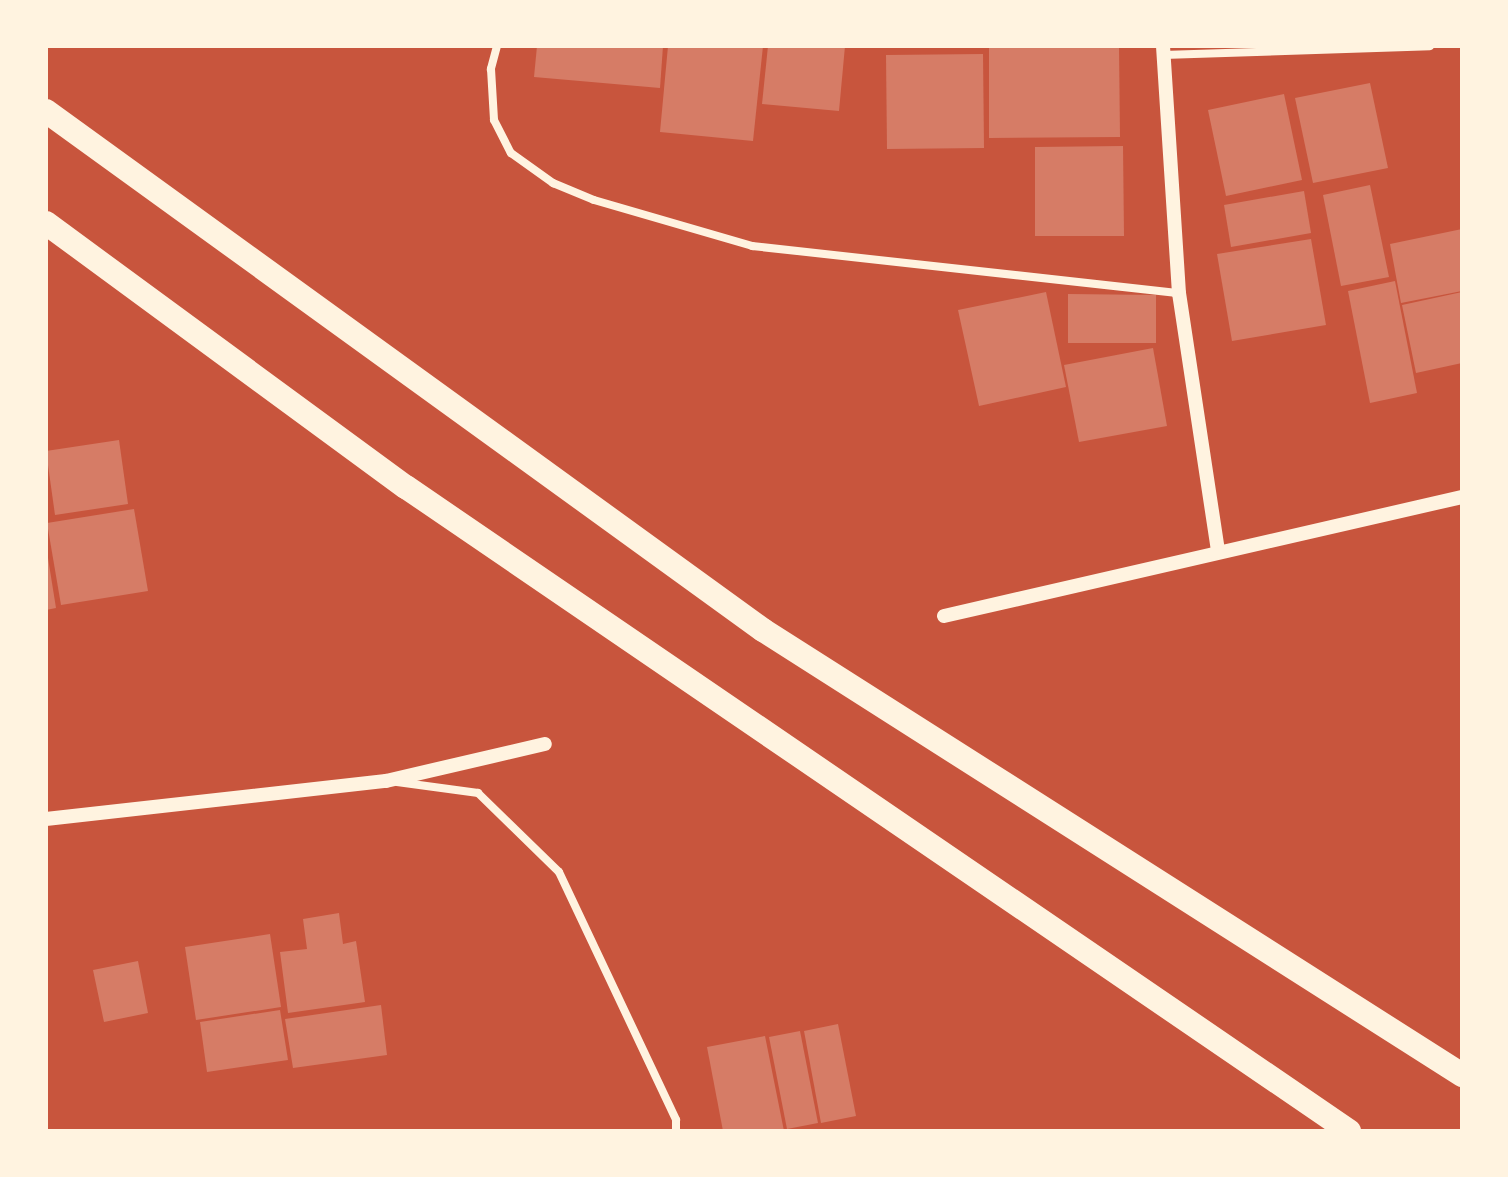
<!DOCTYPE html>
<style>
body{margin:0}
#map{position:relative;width:1508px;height:1177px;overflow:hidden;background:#c8553d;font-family:Roboto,sans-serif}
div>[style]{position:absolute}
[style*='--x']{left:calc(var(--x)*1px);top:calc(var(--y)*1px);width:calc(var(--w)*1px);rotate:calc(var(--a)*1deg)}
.building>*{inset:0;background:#d67c66}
.minor>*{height:8px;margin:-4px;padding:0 4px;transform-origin:4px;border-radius:4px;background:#fff3e0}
.tertiary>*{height:14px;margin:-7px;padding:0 7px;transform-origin:7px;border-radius:7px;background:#fff3e0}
.motorway>*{height:24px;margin:-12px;padding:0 12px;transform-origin:12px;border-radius:12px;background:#fff3e0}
span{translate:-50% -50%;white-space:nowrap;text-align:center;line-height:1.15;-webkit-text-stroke:8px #fff3e0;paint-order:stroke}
.frame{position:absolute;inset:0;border:48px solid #fff3e0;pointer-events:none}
</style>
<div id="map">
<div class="building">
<div style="clip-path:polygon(537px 46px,663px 46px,660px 88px,534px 77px)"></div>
<div style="clip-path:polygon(668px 46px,763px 46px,753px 141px,660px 132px)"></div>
<div style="clip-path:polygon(768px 46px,845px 46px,839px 111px,762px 104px)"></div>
<div style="clip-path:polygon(989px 46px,1119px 46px,1120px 137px,989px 138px)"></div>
<div style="clip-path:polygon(983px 54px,984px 148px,887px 149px,886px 55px)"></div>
<div style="clip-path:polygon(1370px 83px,1388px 168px,1313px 183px,1295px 98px)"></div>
<div style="clip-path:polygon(1284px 94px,1302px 180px,1226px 196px,1208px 110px)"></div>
<div style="clip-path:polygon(1123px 146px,1124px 236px,1035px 236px,1035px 147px)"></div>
<div style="clip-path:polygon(1370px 185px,1389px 277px,1341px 286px,1323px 195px)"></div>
<div style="clip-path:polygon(1304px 191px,1311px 233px,1231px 247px,1224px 205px)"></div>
<div style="clip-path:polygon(1462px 229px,1462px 291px,1401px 303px,1390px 244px)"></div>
<div style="clip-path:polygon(1311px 239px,1326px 325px,1232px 341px,1217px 254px)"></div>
<div style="clip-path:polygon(1395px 281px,1417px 393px,1370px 403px,1348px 291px)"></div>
<div style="clip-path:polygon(1046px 292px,1066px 387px,979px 406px,958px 310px)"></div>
<div style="clip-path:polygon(1462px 292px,1462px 363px,1416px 373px,1402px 305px)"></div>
<div style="clip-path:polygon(1068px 294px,1156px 295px,1156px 343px,1068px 343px)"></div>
<div style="clip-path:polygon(1153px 348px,1167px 426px,1079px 442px,1064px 365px)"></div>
<div style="clip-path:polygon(119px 440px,128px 504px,55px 515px,46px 451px)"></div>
<div style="clip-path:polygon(134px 509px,148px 591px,61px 605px,47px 523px)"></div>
<div style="clip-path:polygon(48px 558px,56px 608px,46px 610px,46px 559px)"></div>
<div style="clip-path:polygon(339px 913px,343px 944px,356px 941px,365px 1002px,288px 1013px,280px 952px,307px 949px,303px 919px)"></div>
<div style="clip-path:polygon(270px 934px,281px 1007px,196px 1020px,185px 947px)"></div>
<div style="clip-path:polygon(138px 961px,148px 1013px,104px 1022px,93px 970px)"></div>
<div style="clip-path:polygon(381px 1005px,387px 1055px,293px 1068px,285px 1019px)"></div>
<div style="clip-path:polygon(280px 1010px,288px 1060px,207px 1072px,200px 1022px)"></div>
<div style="clip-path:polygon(838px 1024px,856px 1116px,821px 1123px,804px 1031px)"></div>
<div style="clip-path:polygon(800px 1031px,818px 1123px,787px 1129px,769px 1037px)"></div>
<div style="clip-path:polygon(765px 1036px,784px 1131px,723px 1131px,707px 1047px)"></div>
</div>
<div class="minor">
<div style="--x:497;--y:46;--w:24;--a:105"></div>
<div style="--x:491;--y:69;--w:51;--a:86.6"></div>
<div style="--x:494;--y:120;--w:37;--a:63"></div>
<div style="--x:511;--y:153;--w:52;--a:35.5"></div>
<div style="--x:553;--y:183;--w:44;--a:22.5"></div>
<div style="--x:594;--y:200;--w:165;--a:16.2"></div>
<div style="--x:752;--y:246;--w:430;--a:6.3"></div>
<div style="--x:1163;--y:55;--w:267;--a:-1.9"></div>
<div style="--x:397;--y:782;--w:82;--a:7.7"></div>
<div style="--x:478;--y:793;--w:113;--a:44.3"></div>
<div style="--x:559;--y:872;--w:274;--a:64.7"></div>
<div style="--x:676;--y:1120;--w:11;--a:90"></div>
</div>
<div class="tertiary">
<div style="--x:1163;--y:46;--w:248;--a:86.3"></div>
<div style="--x:1179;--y:293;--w:260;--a:81.4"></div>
<div style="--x:944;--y:616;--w:531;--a:-12.94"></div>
<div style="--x:46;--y:819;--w:342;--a:-6.4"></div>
<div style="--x:386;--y:781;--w:163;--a:-13.1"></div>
</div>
<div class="motorway">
<div style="--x:46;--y:111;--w:885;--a:35.9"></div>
<div style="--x:763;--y:630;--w:829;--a:32.48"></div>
<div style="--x:46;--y:223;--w:446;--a:36.3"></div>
<div style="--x:406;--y:487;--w:1142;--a:34.33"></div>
</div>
<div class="frame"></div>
</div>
